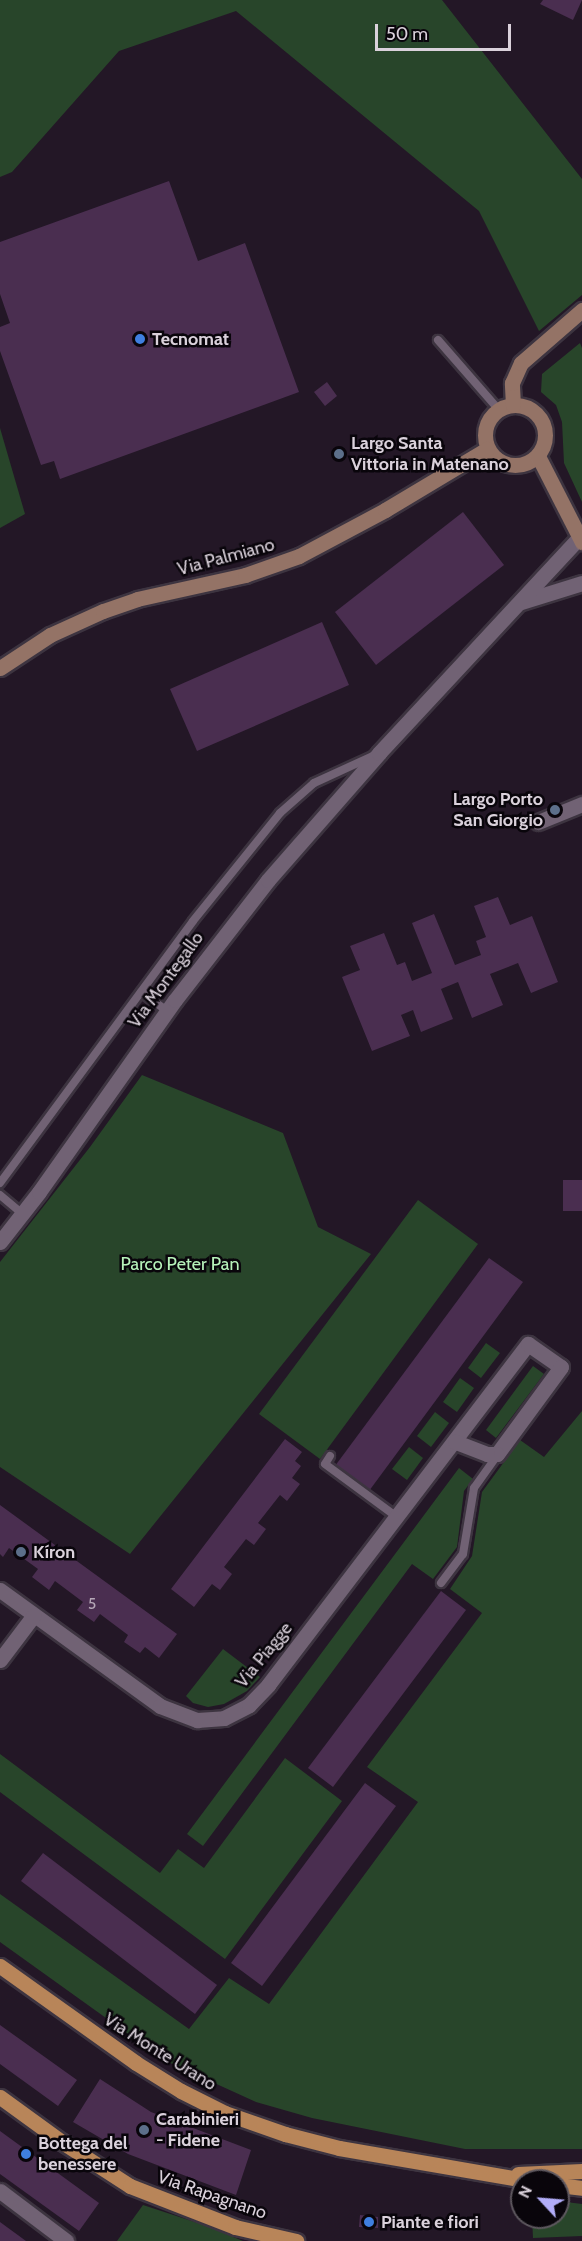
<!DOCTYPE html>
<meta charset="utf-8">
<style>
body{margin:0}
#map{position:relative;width:582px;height:2241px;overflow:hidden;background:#231726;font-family:Cabin,sans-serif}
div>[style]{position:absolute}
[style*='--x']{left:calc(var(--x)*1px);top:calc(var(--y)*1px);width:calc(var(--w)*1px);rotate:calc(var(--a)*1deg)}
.green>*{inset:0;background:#28452a}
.building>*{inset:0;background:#4a2e50}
.roads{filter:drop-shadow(2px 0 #3d3440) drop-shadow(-2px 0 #3d3440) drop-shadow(0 2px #3d3440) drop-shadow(0 -2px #3d3440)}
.lane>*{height:8px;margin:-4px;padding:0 4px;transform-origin:4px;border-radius:4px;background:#716274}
.street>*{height:15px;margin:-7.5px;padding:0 7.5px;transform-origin:7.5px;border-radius:7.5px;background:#716274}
.secondary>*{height:15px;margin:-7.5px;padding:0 7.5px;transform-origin:7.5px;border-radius:7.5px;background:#947366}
.secondary>.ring{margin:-7.5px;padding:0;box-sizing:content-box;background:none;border:15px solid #947366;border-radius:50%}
.primary>*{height:15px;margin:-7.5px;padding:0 7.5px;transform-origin:7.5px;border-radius:7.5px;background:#b88559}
.dots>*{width:16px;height:16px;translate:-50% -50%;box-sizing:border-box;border:3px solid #09050b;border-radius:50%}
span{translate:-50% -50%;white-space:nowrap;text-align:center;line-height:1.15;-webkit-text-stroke:5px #09050b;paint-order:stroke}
.number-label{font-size:15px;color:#b6a8b8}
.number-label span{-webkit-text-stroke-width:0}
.poi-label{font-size:18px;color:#dad1db;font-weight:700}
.left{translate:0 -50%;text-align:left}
.right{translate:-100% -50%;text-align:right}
.street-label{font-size:18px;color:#dad1db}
.park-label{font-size:18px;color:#b7f2ba}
.north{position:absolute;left:510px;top:2169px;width:60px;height:60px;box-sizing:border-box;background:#09050b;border:2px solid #5d575e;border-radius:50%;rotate:296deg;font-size:16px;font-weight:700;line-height:24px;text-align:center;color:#dad1db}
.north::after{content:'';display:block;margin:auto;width:21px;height:27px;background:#b2adf9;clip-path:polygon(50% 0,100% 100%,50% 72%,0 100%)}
.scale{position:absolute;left:375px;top:24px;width:136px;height:27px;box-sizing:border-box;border:3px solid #dad1db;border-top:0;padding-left:8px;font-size:18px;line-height:21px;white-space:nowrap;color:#dad1db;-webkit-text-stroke:4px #09050b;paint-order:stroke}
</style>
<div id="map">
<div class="green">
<div style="clip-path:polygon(0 0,442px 0,582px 179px,582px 295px,539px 331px,479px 211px,236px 11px,119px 51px,12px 172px,0 177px)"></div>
<div style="clip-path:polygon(580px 343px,582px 348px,582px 502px,564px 463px,562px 422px,556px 405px,541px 392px,542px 374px)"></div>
<div style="clip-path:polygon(0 428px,25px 514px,0 528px)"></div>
<div style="clip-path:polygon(142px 1075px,283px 1133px,318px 1227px,371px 1254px,130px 1554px,0 1467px,0 1262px,90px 1147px)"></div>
<div style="clip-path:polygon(418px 1200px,478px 1244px,320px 1459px,259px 1414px)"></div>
<div style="clip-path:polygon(486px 1343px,500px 1353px,481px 1378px,468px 1368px)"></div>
<div style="clip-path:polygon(533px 1366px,544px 1374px,496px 1438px,486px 1430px)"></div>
<div style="clip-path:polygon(460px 1378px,474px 1388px,457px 1412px,443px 1402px)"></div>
<div style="clip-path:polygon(582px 1411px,582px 2149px,465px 2149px,312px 2118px,256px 2102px,166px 2061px,0 1942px,0 1894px,189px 2029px,229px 1978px,269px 2004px,418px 1802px,367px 1767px,482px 1613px,450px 1589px,472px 1556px,482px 1492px,520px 1440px,544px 1457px)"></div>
<div style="clip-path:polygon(435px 1412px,449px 1423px,431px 1447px,417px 1436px)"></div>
<div style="clip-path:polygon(409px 1447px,423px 1458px,407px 1480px,392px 1469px)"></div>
<div style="clip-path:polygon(459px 1468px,473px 1479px,464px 1491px,457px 1547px,433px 1579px,412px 1564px,203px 1846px,187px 1834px)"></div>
<div style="clip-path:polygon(223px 1649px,260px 1677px,247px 1691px,224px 1704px,208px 1707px,193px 1703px,186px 1696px)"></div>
<div style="clip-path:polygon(0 1754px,160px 1873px,178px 1849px,204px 1868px,285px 1758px,342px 1801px,225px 1959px,0 1792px)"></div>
<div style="clip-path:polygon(558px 2201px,582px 2204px,582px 2236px,533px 2238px,532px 2217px,558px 2217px)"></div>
<div style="clip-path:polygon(143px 2205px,207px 2226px,243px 2241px,117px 2241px)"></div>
</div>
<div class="building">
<div style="clip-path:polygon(543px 0,582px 0,573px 20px,540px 4px)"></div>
<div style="clip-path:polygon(169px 181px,198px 261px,245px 243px,299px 392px,60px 479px,54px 461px,41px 465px,0 351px,0 327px,10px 323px,0 294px,0 242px)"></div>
<div style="clip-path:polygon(327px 382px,337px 396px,325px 406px,314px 392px)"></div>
<div style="clip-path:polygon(463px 512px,504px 565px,376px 665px,335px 612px)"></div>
<div style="clip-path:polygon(322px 622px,349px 685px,197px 751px,170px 689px)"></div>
<div style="clip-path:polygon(498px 897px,510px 925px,532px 916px,558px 982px,531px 993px,518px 963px,490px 974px,503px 1005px,472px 1018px,458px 982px,441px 989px,453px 1019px,421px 1032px,413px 1010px,401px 1015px,410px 1036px,372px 1051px,342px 977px,360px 970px,350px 946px,384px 933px,397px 965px,405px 962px,412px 981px,432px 973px,412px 923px,434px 914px,455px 965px,481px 955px,476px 941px,486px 937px,474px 906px)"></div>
<div style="clip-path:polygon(563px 1180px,582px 1180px,582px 1211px,563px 1211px)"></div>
<div style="clip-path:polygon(489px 1258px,523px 1282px,369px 1491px,335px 1466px)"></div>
<div style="clip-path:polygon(285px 1439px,302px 1452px,295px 1461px,301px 1466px,292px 1478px,300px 1484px,287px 1501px,280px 1495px,258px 1523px,266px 1529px,254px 1545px,246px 1539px,224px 1567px,232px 1574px,220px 1590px,212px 1584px,194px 1607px,171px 1589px)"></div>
<div style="clip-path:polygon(0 1505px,177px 1634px,159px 1658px,145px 1647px,140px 1653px,124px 1642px,128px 1635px,100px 1614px,94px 1622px,77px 1610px,83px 1602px,55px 1581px,49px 1590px,32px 1577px,38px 1569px,9px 1548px,3px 1557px,0 1554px)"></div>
<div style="clip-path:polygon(441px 1591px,466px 1610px,333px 1787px,308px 1768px)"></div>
<div style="clip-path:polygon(365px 1783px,396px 1806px,262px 1986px,231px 1963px)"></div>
<div style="clip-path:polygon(43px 1853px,217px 1985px,195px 2014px,21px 1881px)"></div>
<div style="clip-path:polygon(0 2025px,77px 2080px,58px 2106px,0 2064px)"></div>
<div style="clip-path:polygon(100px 2079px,151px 2112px,251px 2150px,236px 2195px,128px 2154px,73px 2122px)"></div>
<div style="clip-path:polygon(0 2131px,99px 2203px,79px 2231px,0 2174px)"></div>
<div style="clip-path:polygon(360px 2215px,378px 2217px,378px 2228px,359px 2227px)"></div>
<div style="clip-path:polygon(0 2222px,26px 2241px,0 2241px)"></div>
</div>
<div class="roads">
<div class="lane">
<div style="--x:438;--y:340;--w:93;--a:48.9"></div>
<div style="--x:141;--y:992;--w:32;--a:36"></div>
<div style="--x:0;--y:1183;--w:325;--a:-53.6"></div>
<div style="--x:193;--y:921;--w:139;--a:-51.1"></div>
<div style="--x:280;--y:813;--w:45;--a:-41.4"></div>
<div style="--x:314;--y:783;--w:65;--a:-24.6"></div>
<div style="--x:0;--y:1195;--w:30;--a:40"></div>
<div style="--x:330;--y:1456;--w:9;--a:122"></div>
<div style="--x:325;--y:1464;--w:89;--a:36.4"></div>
<div style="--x:441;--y:1583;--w:36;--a:-53"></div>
<div style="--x:463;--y:1554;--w:67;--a:-80.5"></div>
<div style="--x:474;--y:1488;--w:43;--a:-54.5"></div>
</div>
<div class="street">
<div style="--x:521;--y:602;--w:64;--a:-17.3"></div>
<div style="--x:538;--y:822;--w:48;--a:-22.2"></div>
<div style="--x:0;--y:1242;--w:63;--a:-52"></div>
<div style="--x:39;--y:1192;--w:235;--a:-54.7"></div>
<div style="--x:175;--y:1000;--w:152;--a:-52.2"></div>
<div style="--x:268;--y:880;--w:169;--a:-48.8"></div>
<div style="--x:379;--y:753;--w:295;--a:-47.1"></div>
<div style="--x:0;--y:1590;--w:198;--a:35.9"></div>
<div style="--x:160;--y:1706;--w:40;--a:21"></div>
<div style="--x:197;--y:1720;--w:27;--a:-4"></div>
<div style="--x:224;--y:1718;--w:28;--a:-27"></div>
<div style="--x:249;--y:1705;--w:28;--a:-46"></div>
<div style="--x:268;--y:1685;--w:429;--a:-52.7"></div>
<div style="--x:528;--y:1344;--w:40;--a:34.9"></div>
<div style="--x:561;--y:1367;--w:108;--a:126.3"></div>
<div style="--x:497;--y:1454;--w:10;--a:180"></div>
<div style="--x:487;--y:1454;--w:34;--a:-159"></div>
<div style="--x:0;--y:1660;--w:56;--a:-52.9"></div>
<div style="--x:0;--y:2191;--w:83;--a:37.1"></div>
</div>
<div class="secondary">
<div class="ring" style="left:485px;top:405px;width:45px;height:45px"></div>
<div style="--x:513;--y:405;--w:22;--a:-93"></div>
<div style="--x:512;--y:383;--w:22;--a:-66"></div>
<div style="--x:521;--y:363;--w:81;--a:-41"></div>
<div style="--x:538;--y:456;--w:97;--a:62.9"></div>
<div style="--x:0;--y:668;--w:60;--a:-33.4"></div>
<div style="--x:50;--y:635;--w:58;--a:-24.4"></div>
<div style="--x:103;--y:611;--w:36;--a:-19"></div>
<div style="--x:137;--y:599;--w:111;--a:-12.5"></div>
<div style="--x:245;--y:575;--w:57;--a:-19.4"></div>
<div style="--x:299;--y:556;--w:98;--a:-28.1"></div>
<div style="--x:385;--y:510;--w:119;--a:-30.9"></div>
</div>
<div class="primary">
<div style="--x:0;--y:1966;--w:167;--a:35.5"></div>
<div style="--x:136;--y:2063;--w:53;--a:31.9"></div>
<div style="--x:181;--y:2091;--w:49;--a:26.6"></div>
<div style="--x:225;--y:2113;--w:64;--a:19.3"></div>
<div style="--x:285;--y:2134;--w:56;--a:14.5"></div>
<div style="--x:339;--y:2148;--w:195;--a:9.8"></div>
<div style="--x:0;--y:2097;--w:77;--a:36"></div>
<div style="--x:62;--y:2142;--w:81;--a:32.9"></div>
<div style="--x:130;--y:2186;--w:113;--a:21.3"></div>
<div style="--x:235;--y:2227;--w:63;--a:12.9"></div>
<div style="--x:518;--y:2174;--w:64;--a:-2.7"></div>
<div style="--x:558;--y:2185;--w:24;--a:7"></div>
</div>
</div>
<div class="dots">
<div style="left:140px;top:339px;background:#3f7fe0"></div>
<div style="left:339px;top:454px;background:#5c6f8a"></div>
<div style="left:555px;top:810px;background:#5c6f8a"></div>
<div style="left:21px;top:1552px;background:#5c6f8a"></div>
<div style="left:144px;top:2130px;background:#5c6f8a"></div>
<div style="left:26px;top:2154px;background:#3f7fe0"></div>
<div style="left:369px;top:2222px;background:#3f7fe0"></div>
</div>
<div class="number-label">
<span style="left:92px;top:1605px">5</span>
</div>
<div class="poi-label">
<span class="left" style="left:152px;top:339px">Tecnomat</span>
<span class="left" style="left:351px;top:454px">Largo Santa<br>Vittoria in Matenano</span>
<span class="right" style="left:543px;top:810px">Largo Porto<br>San Giorgio</span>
<span class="left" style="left:33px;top:1552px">Kíron</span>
<span class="left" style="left:156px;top:2130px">Carabinieri<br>- Fidene</span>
<span class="left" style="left:38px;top:2154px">Bottega del<br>benessere</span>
<span class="left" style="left:381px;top:2222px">Piante e fiori</span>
</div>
<div class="street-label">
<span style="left:226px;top:557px;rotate:-15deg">Via Palmiano</span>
<span style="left:166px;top:980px;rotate:-54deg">Via Montegallo</span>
<span style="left:264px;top:1655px;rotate:-51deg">Via Piagge</span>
<span style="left:160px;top:2052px;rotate:32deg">Via Monte Urano</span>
<span style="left:212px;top:2195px;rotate:19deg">Via Rapagnano</span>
</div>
<div class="park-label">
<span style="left:180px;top:1264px">Parco Peter Pan</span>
</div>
<div class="north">N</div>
<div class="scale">50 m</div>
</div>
